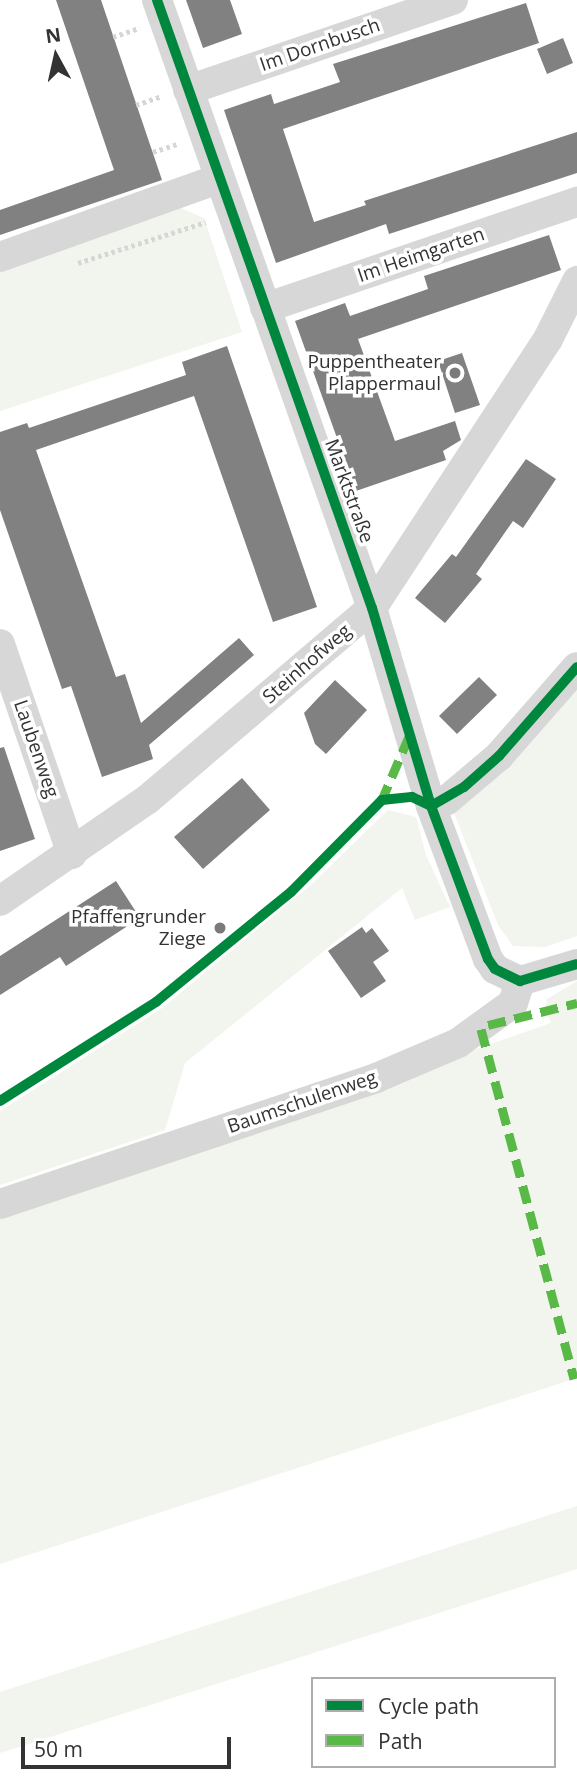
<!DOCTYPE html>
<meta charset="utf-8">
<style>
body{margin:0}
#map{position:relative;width:577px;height:1789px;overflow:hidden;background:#fff;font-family:"Open Sans",sans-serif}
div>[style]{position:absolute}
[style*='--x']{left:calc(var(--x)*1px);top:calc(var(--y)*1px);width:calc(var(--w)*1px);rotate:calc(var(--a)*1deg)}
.green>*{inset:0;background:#f1f5ed}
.building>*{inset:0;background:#818181}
.path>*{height:4.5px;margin-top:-2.25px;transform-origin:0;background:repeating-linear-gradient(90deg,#d6d6d6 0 3.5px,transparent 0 7px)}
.minor>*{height:30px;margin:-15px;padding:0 15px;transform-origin:15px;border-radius:15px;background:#d7d7d7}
.quiet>*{height:9px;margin-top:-4.5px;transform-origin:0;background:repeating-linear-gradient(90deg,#58b947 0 18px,transparent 0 27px)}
.cycleway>*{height:10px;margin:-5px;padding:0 5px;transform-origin:5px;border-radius:5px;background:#00873e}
.dots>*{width:19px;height:19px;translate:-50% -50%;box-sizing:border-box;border:4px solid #fff;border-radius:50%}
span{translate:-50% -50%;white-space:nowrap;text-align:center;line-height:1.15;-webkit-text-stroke:7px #fff;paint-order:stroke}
.street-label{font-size:19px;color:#333}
.poi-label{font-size:19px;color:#333}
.right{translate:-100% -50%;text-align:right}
.legend{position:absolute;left:311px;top:1677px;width:245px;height:91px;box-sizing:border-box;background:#fff;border:2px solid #adadad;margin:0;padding:9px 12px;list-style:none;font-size:21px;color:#333}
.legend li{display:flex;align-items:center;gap:14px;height:35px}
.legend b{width:35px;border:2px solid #adadad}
.north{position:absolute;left:21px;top:21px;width:70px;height:70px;-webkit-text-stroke:5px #fff;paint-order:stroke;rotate:352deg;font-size:19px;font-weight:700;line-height:28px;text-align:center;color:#333}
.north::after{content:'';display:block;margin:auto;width:24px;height:32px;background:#333;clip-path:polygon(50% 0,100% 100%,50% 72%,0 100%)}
.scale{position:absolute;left:21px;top:1737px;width:210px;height:32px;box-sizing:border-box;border:4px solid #333;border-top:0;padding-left:9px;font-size:21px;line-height:24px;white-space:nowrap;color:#333;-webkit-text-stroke:5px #fff;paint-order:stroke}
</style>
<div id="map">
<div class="green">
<div style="clip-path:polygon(176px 206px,204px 218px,242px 332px,0 411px,0 266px)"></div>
<div style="clip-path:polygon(577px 689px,577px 936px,545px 947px,513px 946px,498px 925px,454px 813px)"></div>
<div style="clip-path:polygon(388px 810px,416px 817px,426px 855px,450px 907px,415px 920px,402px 888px,185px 1063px,165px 1130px,0 1185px,0 1111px,162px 1008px,312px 884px)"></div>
<div style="clip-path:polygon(577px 981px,577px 1378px,0 1564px,0 1214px,551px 1023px,545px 1010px,547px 999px)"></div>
<div style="clip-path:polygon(577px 1506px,577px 1569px,0 1753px,0 1692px)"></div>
</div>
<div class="building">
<div style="clip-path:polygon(56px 0,101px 0,162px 180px,0 235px,0 210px,114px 170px)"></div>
<div style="clip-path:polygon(186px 0,230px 0,242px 34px,203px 48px)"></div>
<div style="clip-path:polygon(526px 3px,539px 43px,283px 129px,314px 222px,366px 205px,364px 201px,577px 132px,577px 173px,389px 234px,386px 224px,276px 263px,224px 110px,271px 94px,274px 104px,340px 82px,333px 64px)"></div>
<div style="clip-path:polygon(563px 38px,573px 63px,547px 74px,537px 49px)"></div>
<div style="clip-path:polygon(549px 235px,561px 270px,358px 339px,395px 441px,455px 421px,461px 440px,443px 451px,446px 460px,356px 491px,295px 321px,345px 303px,350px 316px,428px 289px,424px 276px)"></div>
<div style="clip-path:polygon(227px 346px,317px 607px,273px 622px,194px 396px,36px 450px,116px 677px,125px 674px,141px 723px,239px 638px,254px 655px,149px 745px,153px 759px,102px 777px,71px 686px,62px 689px,0 510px,0 432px,27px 423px,29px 428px,186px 375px,182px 362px)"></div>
<div style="clip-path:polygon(462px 353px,480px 405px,455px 413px,438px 361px)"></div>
<div style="clip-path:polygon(526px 459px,556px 479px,523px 528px,513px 521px,476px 574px,482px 579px,445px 623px,415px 598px,452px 554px,456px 557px)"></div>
<div style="clip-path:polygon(479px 677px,497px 695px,457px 734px,439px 716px)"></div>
<div style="clip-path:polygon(335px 680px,367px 710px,326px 754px,315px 744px,304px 713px)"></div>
<div style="clip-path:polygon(4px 747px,35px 839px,0 851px,0 748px)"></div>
<div style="clip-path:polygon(242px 778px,270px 810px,203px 869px,174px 837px)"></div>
<div style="clip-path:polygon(116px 881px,140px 918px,66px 966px,60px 957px,0 995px,0 956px)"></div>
<div style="clip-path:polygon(362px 927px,366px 933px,372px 928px,389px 951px,373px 962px,386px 981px,361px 998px,328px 951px)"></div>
</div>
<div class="path">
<div style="--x:113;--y:37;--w:28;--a:-19"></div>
<div style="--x:136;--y:105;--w:28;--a:-19"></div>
<div style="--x:153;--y:152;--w:26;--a:-18"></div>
<div style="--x:78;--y:263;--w:134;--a:-17.8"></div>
</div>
<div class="minor">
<div style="--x:157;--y:0;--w:645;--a:70.53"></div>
<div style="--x:372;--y:608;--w:207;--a:73.4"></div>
<div style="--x:431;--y:806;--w:163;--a:69.6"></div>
<div style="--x:488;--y:959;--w:12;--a:55"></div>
<div style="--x:495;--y:969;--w:28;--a:26"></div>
<div style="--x:520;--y:981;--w:59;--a:-16.6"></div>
<div style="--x:188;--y:90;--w:280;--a:-18.8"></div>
<div style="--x:0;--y:257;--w:232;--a:-19.7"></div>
<div style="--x:265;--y:308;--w:330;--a:-18.8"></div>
<div style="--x:0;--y:644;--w:222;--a:71.1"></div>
<div style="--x:431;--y:806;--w:17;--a:-21"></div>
<div style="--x:447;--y:800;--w:68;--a:-40.2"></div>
<div style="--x:499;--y:756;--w:118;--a:-48.8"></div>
<div style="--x:0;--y:901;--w:180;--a:-34.6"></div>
<div style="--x:148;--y:799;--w:294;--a:-40.5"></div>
<div style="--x:372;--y:608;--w:321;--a:-56.8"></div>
<div style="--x:548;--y:339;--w:65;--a:-63.4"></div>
<div style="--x:0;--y:1204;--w:397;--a:-18.5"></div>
<div style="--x:376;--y:1078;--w:89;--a:-23.1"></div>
<div style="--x:458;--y:1043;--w:68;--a:-36"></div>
<div style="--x:513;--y:1003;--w:23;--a:-72"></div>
</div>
<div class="quiet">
<div style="--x:381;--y:802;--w:74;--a:-66.9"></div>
<div style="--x:488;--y:1025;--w:92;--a:-13.9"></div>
<div style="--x:481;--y:1029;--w:362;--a:75.1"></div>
</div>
<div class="cycleway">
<div style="--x:157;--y:0;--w:645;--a:70.53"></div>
<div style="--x:372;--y:608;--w:207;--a:73.4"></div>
<div style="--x:431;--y:806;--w:163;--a:69.6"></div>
<div style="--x:488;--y:959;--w:12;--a:55"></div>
<div style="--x:495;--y:969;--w:28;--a:26"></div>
<div style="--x:520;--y:981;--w:59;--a:-16.6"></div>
<div style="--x:0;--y:1101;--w:185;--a:-32.4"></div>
<div style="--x:156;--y:1002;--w:174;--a:-39.2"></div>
<div style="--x:291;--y:892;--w:129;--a:-45.3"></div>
<div style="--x:382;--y:800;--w:30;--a:-6"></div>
<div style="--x:412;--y:797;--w:21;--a:25"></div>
<div style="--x:431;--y:806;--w:38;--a:-30"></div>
<div style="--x:464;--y:787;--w:47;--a:-41.5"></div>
<div style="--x:499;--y:756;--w:118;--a:-48.8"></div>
</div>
<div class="dots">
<div style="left:455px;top:373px;background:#7a7a7a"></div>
<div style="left:220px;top:928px;background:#7a7a7a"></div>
</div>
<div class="street-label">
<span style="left:320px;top:45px;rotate:-19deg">Im Dornbusch</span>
<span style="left:421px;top:255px;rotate:-19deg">Im Heimgarten</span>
<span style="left:349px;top:491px;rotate:70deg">Marktstraße</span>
<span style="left:307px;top:664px;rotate:-41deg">Steinhofweg</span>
<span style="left:36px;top:749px;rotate:71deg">Laubenweg</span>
<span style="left:302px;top:1102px;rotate:-19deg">Baumschulenweg</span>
</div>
<div class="poi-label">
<span class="right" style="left:441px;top:373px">Puppentheater<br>Plappermaul</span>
<span class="right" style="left:206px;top:928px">Pfaffengrunder<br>Ziege</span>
</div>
<ul class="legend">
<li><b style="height:9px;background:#00873e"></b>Cycle path</li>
<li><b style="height:9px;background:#58b947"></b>Path</li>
</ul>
<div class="north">N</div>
<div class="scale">50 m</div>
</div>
